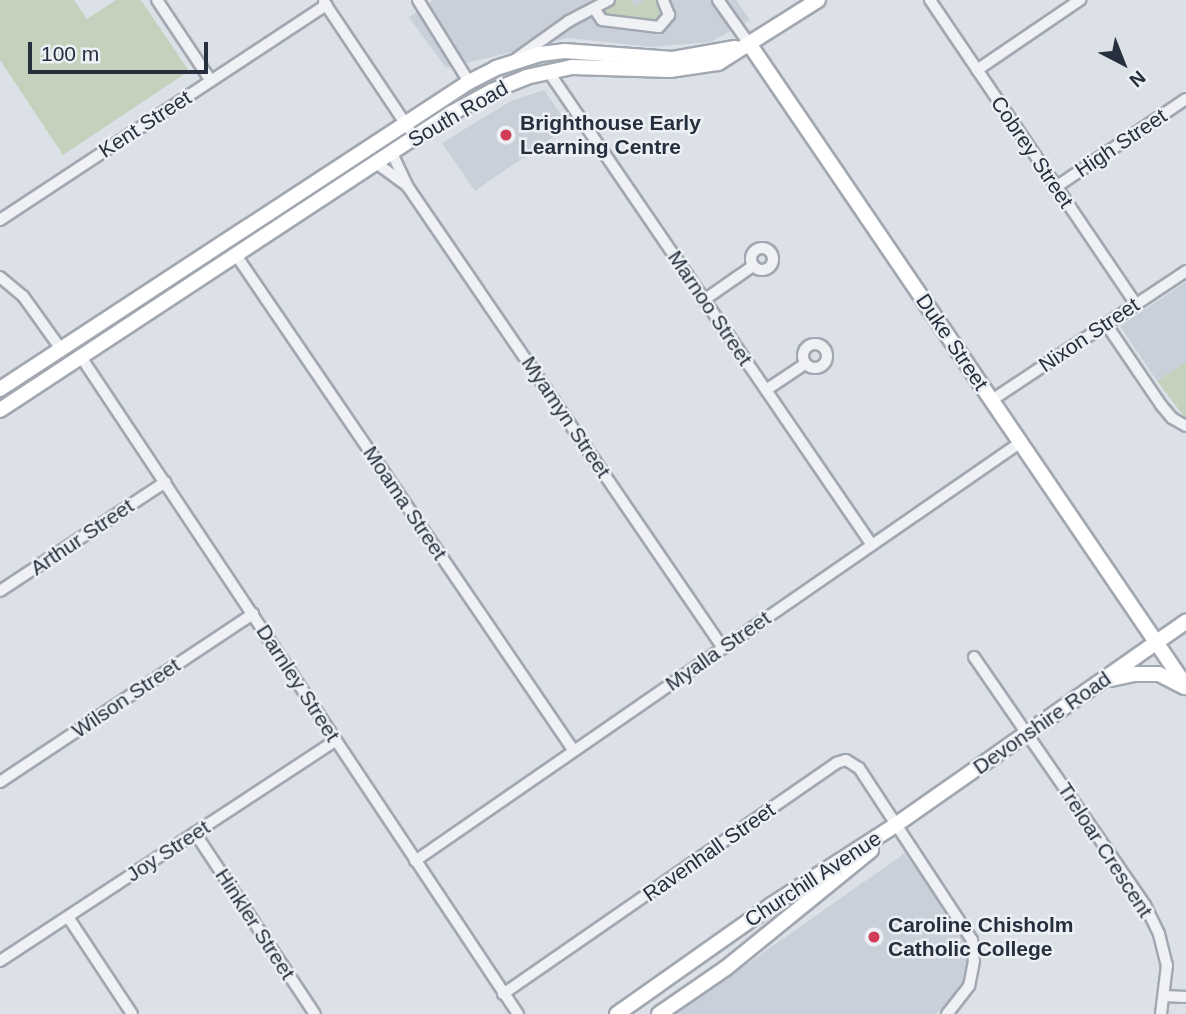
<!DOCTYPE html>
<style>
body{margin:0}
#map{position:relative;width:1186px;height:1014px;overflow:hidden;background:#dce1e7;font-family:Helvetica,sans-serif}
div>[style]{position:absolute}
[style*='--x']{left:calc(var(--x)*1px);top:calc(var(--y)*1px);width:calc(var(--w)*1px);rotate:calc(var(--a)*1deg)}
.built>*{inset:0;background:#cad0d9}
.green>*{inset:0;background:#c3d1bd}
.roads{filter:drop-shadow(2px 0 #a2a8b1) drop-shadow(-2px 0 #a2a8b1) drop-shadow(0 2px #a2a8b1) drop-shadow(0 -2px #a2a8b1)}
.street>*{height:10px;margin:-5px;padding:0 5px;transform-origin:5px;border-radius:5px;background:#eff1f5}
.street>.ring{margin:-5px;padding:0;box-sizing:content-box;background:none;border:10px solid #eff1f5;border-radius:50%}
.secondary>*{height:14px;margin:-7px;padding:0 7px;transform-origin:7px;border-radius:7px;background:#fff}
.dots>*{width:19px;height:19px;translate:-50% -50%;box-sizing:border-box;border:4px solid #ecf0f5;border-radius:50%}
span{translate:-50% -50%;white-space:nowrap;text-align:center;line-height:1.15;-webkit-text-stroke:5px #ecf0f5;paint-order:stroke}
.street-label{font-size:21px;color:#262f3e}
.poi-label{font-size:21px;color:#262f3e;font-weight:700}
.left{translate:0 -50%;text-align:left}
.north{position:absolute;left:1088px;top:28px;width:70px;height:70px;-webkit-text-stroke:5px #ecf0f5;paint-order:stroke;rotate:138deg;font-size:19px;font-weight:700;line-height:28px;text-align:center;color:#262f3e}
.north::after{content:'';display:block;margin:auto;width:24px;height:32px;background:#262f3e;clip-path:polygon(50% 0,100% 100%,50% 72%,0 100%)}
.scale{position:absolute;left:28px;top:42px;width:180px;height:32px;box-sizing:border-box;border:4px solid #262f3e;border-top:0;padding-left:9px;font-size:21px;line-height:24px;white-space:nowrap;color:#262f3e;-webkit-text-stroke:5px #ecf0f5;paint-order:stroke}
</style>
<div id="map">
<div class="built">
<div style="clip-path:polygon(433px 0,736px 0,750px 20px,711px 42px,652px 47px,568px 38px,446px 68px,409px 17px)"></div>
<div style="clip-path:polygon(544px 90px,569px 126px,475px 191px,442px 143px,511px 101px)"></div>
<div style="clip-path:polygon(1186px 282px,1186px 362px,1157px 381px,1120px 326px)"></div>
<div style="clip-path:polygon(905px 853px,959px 928px,966px 945px,966px 974px,959px 993px,936px 1014px,676px 1014px)"></div>
</div>
<div class="green">
<div style="clip-path:polygon(0 0,74px 0,87px 19px,116px 0,141px 0,189px 71px,63px 155px,0 60px)"></div>
<div style="clip-path:polygon(617px 0,631px 0,636px 6px,645px 0,660px 0,665px 13px,658px 22px,604px 15px,603px 9px)"></div>
<div style="clip-path:polygon(1186px 362px,1186px 419px,1157px 381px)"></div>
</div>
<div class="roads">
<div class="street">
<div style="--x:157;--y:0;--w:97;--a:56.3"></div>
<div style="--x:418;--y:0;--w:97;--a:58.1"></div>
<div style="--x:718;--y:0;--w:55;--a:54.6"></div>
<div style="--x:930;--y:0;--w:367;--a:55.9"></div>
<div style="--x:324;--y:2;--w:153;--a:56.2"></div>
<div style="--x:595;--y:10;--w:12;--a:55"></div>
<div style="--x:602;--y:20;--w:57;--a:7"></div>
<div style="--x:659;--y:27;--w:16;--a:-50"></div>
<div style="--x:669;--y:15;--w:16;--a:-112"></div>
<div style="--x:517;--y:58;--w:64;--a:-35.4"></div>
<div style="--x:569;--y:21;--w:45;--a:-27.7"></div>
<div style="--x:977;--y:70;--w:125;--a:-34.2"></div>
<div style="--x:548;--y:71;--w:574;--a:55.65"></div>
<div style="--x:392;--y:153;--w:38;--a:65"></div>
<div style="--x:408;--y:187;--w:558;--a:55.66"></div>
<div style="--x:376;--y:163;--w:36;--a:36"></div>
<div style="--x:1056;--y:187;--w:157;--a:-34.1"></div>
<div style="--x:0;--y:220;--w:391;--a:-33.4"></div>
<div class="ring" style="left:751px;top:248px;width:12px;height:12px"></div>
<div style="--x:236;--y:255;--w:600;--a:55.73"></div>
<div style="--x:0;--y:277;--w:30;--a:40"></div>
<div style="--x:23;--y:296;--w:65;--a:54.4"></div>
<div style="--x:704;--y:300;--w:60;--a:-34.8"></div>
<div style="--x:1106;--y:324;--w:98;--a:55.8"></div>
<div style="--x:1161;--y:405;--w:17;--a:50"></div>
<div style="--x:1172;--y:418;--w:16;--a:30"></div>
<div class="ring" style="left:803px;top:344px;width:14px;height:14px"></div>
<div style="--x:81;--y:357;--w:789;--a:56.37"></div>
<div style="--x:766;--y:390;--w:47;--a:-33.7"></div>
<div style="--x:992;--y:400;--w:233;--a:-33.6"></div>
<div style="--x:0;--y:591;--w:198;--a:-33.4"></div>
<div style="--x:974;--y:657;--w:301;--a:55.4"></div>
<div style="--x:1145;--y:905;--w:32;--a:64"></div>
<div style="--x:1159;--y:934;--w:32;--a:76"></div>
<div style="--x:1167;--y:965;--w:49;--a:97"></div>
<div style="--x:0;--y:782;--w:304;--a:-33.6"></div>
<div style="--x:195;--y:833;--w:217;--a:56.5"></div>
<div style="--x:415;--y:861;--w:737;--a:-34.66"></div>
<div style="--x:68;--y:917;--w:116;--a:56.6"></div>
<div style="--x:0;--y:961;--w:402;--a:-33.3"></div>
<div style="--x:503;--y:994;--w:405;--a:-34.7"></div>
<div style="--x:836;--y:763;--w:10;--a:-17"></div>
<div style="--x:846;--y:760;--w:15;--a:32"></div>
<div style="--x:859;--y:768;--w:206;--a:56.7"></div>
<div style="--x:972;--y:940;--w:21;--a:85"></div>
<div style="--x:974;--y:961;--w:25;--a:101"></div>
<div style="--x:969;--y:986;--w:36;--a:128"></div>
<div style="--x:1165;--y:996;--w:21;--a:3"></div>
</div>
<div class="secondary">
<div style="--x:750;--y:45;--w:775;--a:55.78"></div>
<div style="--x:0;--y:389;--w:561;--a:-33.21"></div>
<div style="--x:469;--y:82;--w:30;--a:-27"></div>
<div style="--x:496;--y:68;--w:46;--a:-17.7"></div>
<div style="--x:540;--y:54;--w:24;--a:-7"></div>
<div style="--x:564;--y:51;--w:109;--a:4.2"></div>
<div style="--x:673;--y:59;--w:63;--a:-10.1"></div>
<div style="--x:0;--y:410;--w:539;--a:-33.34"></div>
<div style="--x:450;--y:114;--w:48;--a:-28.7"></div>
<div style="--x:492;--y:91;--w:37;--a:-22"></div>
<div style="--x:526;--y:77;--w:47;--a:-12.3"></div>
<div style="--x:572;--y:67;--w:98;--a:1.8"></div>
<div style="--x:670;--y:70;--w:49;--a:-8.3"></div>
<div style="--x:718;--y:63;--w:118;--a:-32.2"></div>
<div style="--x:1111;--y:679;--w:24;--a:-12"></div>
<div style="--x:1134;--y:674;--w:25;--a:0"></div>
<div style="--x:1159;--y:674;--w:29;--a:27"></div>
<div style="--x:617;--y:1014;--w:187;--a:-35.2"></div>
<div style="--x:770;--y:906;--w:151;--a:-32.8"></div>
<div style="--x:897;--y:824;--w:353;--a:-35"></div>
<div style="--x:659;--y:1014;--w:81;--a:-34.5"></div>
<div style="--x:726;--y:968;--w:187;--a:-39.1"></div>
</div>
</div>
<div class="dots">
<div style="left:506px;top:135px;background:#d13c57"></div>
<div style="left:874px;top:937px;background:#d13c57"></div>
</div>
<div class="street-label">
<span style="left:458px;top:114px;rotate:-30deg">South Road</span>
<span style="left:145px;top:124px;rotate:-33deg">Kent Street</span>
<span style="left:1121px;top:143px;rotate:-34deg">High Street</span>
<span style="left:1032px;top:152px;rotate:56deg">Cobrey Street</span>
<span style="left:710px;top:308px;rotate:56deg">Marnoo Street</span>
<span style="left:1089px;top:335px;rotate:-34deg">Nixon Street</span>
<span style="left:952px;top:342px;rotate:56deg">Duke Street</span>
<span style="left:566px;top:417px;rotate:56deg">Myamyn Street</span>
<span style="left:405px;top:503px;rotate:56deg">Moama Street</span>
<span style="left:82px;top:537px;rotate:-34deg">Arthur Street</span>
<span style="left:718px;top:651px;rotate:-35deg">Myalla Street</span>
<span style="left:298px;top:683px;rotate:57deg">Darnley Street</span>
<span style="left:126px;top:698px;rotate:-34deg">Wilson Street</span>
<span style="left:1042px;top:723px;rotate:-35deg">Devonshire Road</span>
<span style="left:1105px;top:850px;rotate:57deg">Treloar Crescent</span>
<span style="left:168px;top:851px;rotate:-33deg">Joy Street</span>
<span style="left:709px;top:852px;rotate:-35deg">Ravenhall Street</span>
<span style="left:813px;top:879px;rotate:-33deg">Churchill Avenue</span>
<span style="left:255px;top:924px;rotate:57deg">Hinkler Street</span>
</div>
<div class="poi-label">
<span class="left" style="left:520px;top:135px">Brighthouse Early<br>Learning Centre</span>
<span class="left" style="left:888px;top:937px">Caroline Chisholm<br>Catholic College</span>
</div>
<div class="north">N</div>
<div class="scale">100 m</div>
</div>
